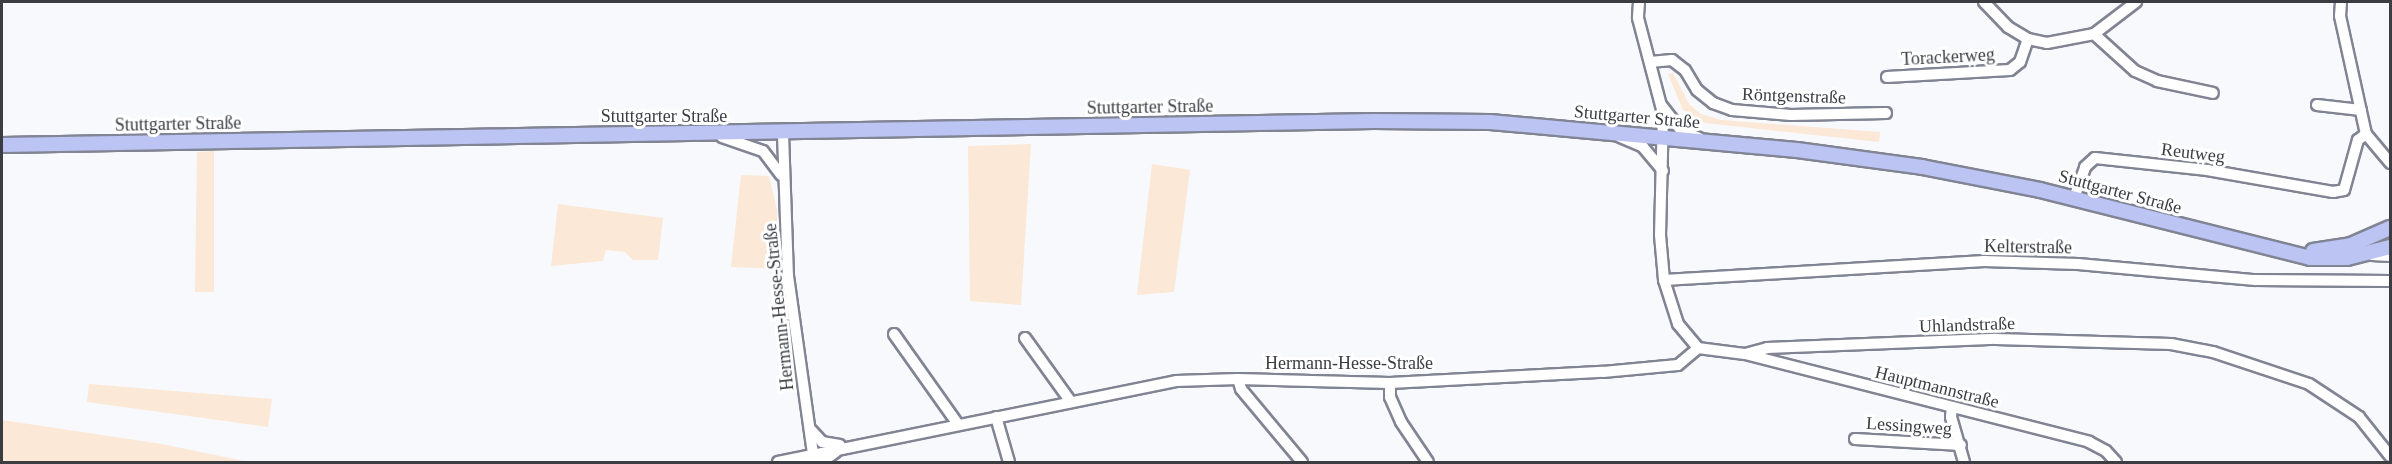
<!DOCTYPE html>
<meta charset="utf-8">
<style>
body{margin:0}
#map{position:relative;width:2392px;height:464px;overflow:hidden;background:#f8f9fd;font-family:"Times New Roman",serif}
div>[style]{position:absolute}
[style*='--x']{left:calc(var(--x)*1px);top:calc(var(--y)*1px);width:calc(var(--w)*1px);rotate:calc(var(--a)*1deg)}
.green>*{inset:0;background:#fbe8d6}
.roads{filter:drop-shadow(2px 0 #818493) drop-shadow(-2px 0 #818493) drop-shadow(0 2px #818493) drop-shadow(0 -2px #818493)}
.minor>*{height:10px;margin:-5px;padding:0 5px;transform-origin:5px;border-radius:5px;background:#fff}
.major>*{height:14px;margin:-7px;padding:0 7px;transform-origin:7px;border-radius:7px;background:#bbc4f3}
span{translate:-50% -50%;white-space:nowrap;text-align:center;line-height:1.15;-webkit-text-stroke:6px #fff;paint-order:stroke}
.street-label{font-size:18px;color:#3b3d43}
.frame{position:absolute;inset:0;border:3px solid #3b3d43;pointer-events:none}
</style>
<div id="map">
<div class="green">
<div style="clip-path:polygon(1673px 73px,1689px 104px,1701px 114px,1721px 120px,1880px 132px,1879px 142px,1705px 123px,1683px 110px,1668px 74px)"></div>
<div style="clip-path:polygon(1031px 144px,1021px 305px,970px 301px,968px 146px)"></div>
<div style="clip-path:polygon(214px 151px,214px 292px,195px 292px,197px 152px)"></div>
<div style="clip-path:polygon(1152px 164px,1190px 170px,1174px 292px,1137px 295px)"></div>
<div style="clip-path:polygon(741px 175px,769px 176px,777px 210px,780px 269px,731px 267px)"></div>
<div style="clip-path:polygon(558px 204px,663px 218px,658px 260px,633px 260px,625px 252px,606px 250px,603px 261px,551px 266px)"></div>
<div style="clip-path:polygon(89px 384px,272px 399px,268px 427px,87px 402px)"></div>
<div style="clip-path:polygon(2px 420px,162px 444px,249px 462px,2px 462px)"></div>
</div>
<div class="roads">
<div class="minor">
<div style="--x:1639;--y:2;--w:16;--a:94"></div>
<div style="--x:1638;--y:18;--w:98;--a:75.3"></div>
<div style="--x:1663;--y:113;--w:122;--a:91.4"></div>
<div style="--x:1660;--y:235;--w:45;--a:84.9"></div>
<div style="--x:1664;--y:280;--w:46;--a:72.3"></div>
<div style="--x:1678;--y:324;--w:31;--a:50"></div>
<div style="--x:1698;--y:348;--w:47;--a:7.3"></div>
<div style="--x:1745;--y:354;--w:355;--a:14.3"></div>
<div style="--x:2089;--y:442;--w:19;--a:28"></div>
<div style="--x:2106;--y:451;--w:15;--a:48"></div>
<div style="--x:1984;--y:2;--w:35;--a:46"></div>
<div style="--x:2008;--y:27;--w:23;--a:31"></div>
<div style="--x:2028;--y:39;--w:19;--a:12"></div>
<div style="--x:2047;--y:43;--w:48;--a:-10.8"></div>
<div style="--x:2094;--y:34;--w:53;--a:-37.3"></div>
<div style="--x:2341;--y:2;--w:14;--a:94"></div>
<div style="--x:2340;--y:16;--w:121;--a:77.6"></div>
<div style="--x:2366;--y:134;--w:38;--a:50"></div>
<div style="--x:2094;--y:34;--w:55;--a:42.1"></div>
<div style="--x:2135;--y:71;--w:24;--a:24"></div>
<div style="--x:2157;--y:81;--w:57;--a:12.1"></div>
<div style="--x:1650;--y:62;--w:22;--a:-5"></div>
<div style="--x:1672;--y:60;--w:16;--a:38"></div>
<div style="--x:1685;--y:70;--w:23;--a:59"></div>
<div style="--x:1697;--y:90;--w:21;--a:39"></div>
<div style="--x:1713;--y:103;--w:20;--a:20"></div>
<div style="--x:1732;--y:110;--w:59;--a:4.8"></div>
<div style="--x:1791;--y:115;--w:95;--a:-1.2"></div>
<div style="--x:1887;--y:77;--w:123;--a:-3.3"></div>
<div style="--x:2010;--y:70;--w:13;--a:-39"></div>
<div style="--x:2020;--y:62;--w:24;--a:-71"></div>
<div style="--x:2317;--y:105;--w:44;--a:6.5"></div>
<div style="--x:1662;--y:106;--w:31;--a:52"></div>
<div style="--x:1681;--y:130;--w:20;--a:24"></div>
<div style="--x:783;--y:134;--w:142;--a:88"></div>
<div style="--x:788;--y:276;--w:188;--a:82"></div>
<div style="--x:722;--y:137;--w:43;--a:18.9"></div>
<div style="--x:763;--y:151;--w:30;--a:53"></div>
<div style="--x:1620;--y:137;--w:25;--a:23"></div>
<div style="--x:1643;--y:147;--w:31;--a:50"></div>
<div style="--x:2074;--y:198;--w:33;--a:-70"></div>
<div style="--x:2085;--y:167;--w:13;--a:-42"></div>
<div style="--x:2095;--y:158;--w:113;--a:6.1"></div>
<div style="--x:2207;--y:170;--w:128;--a:9.9"></div>
<div style="--x:2333;--y:192;--w:11;--a:-10"></div>
<div style="--x:2344;--y:190;--w:52;--a:-74.4"></div>
<div style="--x:2358;--y:140;--w:10;--a:-37"></div>
<div style="--x:2372;--y:255;--w:18;--a:3"></div>
<div style="--x:1664;--y:280;--w:321;--a:-3.4"></div>
<div style="--x:1984;--y:261;--w:94;--a:1.8"></div>
<div style="--x:2078;--y:264;--w:178;--a:5.2"></div>
<div style="--x:2255;--y:280;--w:135;--a:0.4"></div>
<div style="--x:894;--y:334;--w:109;--a:54.7"></div>
<div style="--x:1025;--y:338;--w:79;--a:54.3"></div>
<div style="--x:1745;--y:354;--w:23;--a:-15"></div>
<div style="--x:1767;--y:348;--w:229;--a:-2.3"></div>
<div style="--x:1996;--y:339;--w:175;--a:1.6"></div>
<div style="--x:2171;--y:344;--w:43;--a:10.8"></div>
<div style="--x:2213;--y:352;--w:101;--a:18.4"></div>
<div style="--x:2309;--y:384;--w:60;--a:33.4"></div>
<div style="--x:2359;--y:417;--w:50;--a:51.5"></div>
<div style="--x:1238;--y:379;--w:10;--a:73"></div>
<div style="--x:1241;--y:389;--w:95;--a:50.1"></div>
<div style="--x:1390;--y:383;--w:14;--a:90"></div>
<div style="--x:1390;--y:397;--w:27;--a:66"></div>
<div style="--x:1401;--y:422;--w:48;--a:56"></div>
<div style="--x:1952;--y:407;--w:10;--a:96"></div>
<div style="--x:1951;--y:417;--w:47;--a:73.9"></div>
<div style="--x:996;--y:417;--w:47;--a:73.9"></div>
<div style="--x:811;--y:430;--w:16;--a:47"></div>
<div style="--x:822;--y:442;--w:18;--a:9"></div>
<div style="--x:1855;--y:439;--w:106;--a:3.2"></div>
<div style="--x:778;--y:462;--w:406;--a:-11.5"></div>
<div style="--x:1176;--y:381;--w:62;--a:-1.8"></div>
<div style="--x:1238;--y:379;--w:152;--a:1.5"></div>
<div style="--x:1390;--y:383;--w:213;--a:-3"></div>
<div style="--x:1603;--y:372;--w:75;--a:-5.3"></div>
<div style="--x:1678;--y:365;--w:26;--a:-40"></div>
<div style="--x:822;--y:462;--w:17;--a:-36"></div>
</div>
<div class="major">
<div style="--x:2;--y:145;--w:1372;--a:-1"></div>
<div style="--x:1374;--y:121;--w:116;--a:0.5"></div>
<div style="--x:1490;--y:122;--w:308;--a:5.2"></div>
<div style="--x:1797;--y:150;--w:126;--a:7.7"></div>
<div style="--x:1922;--y:167;--w:120;--a:11"></div>
<div style="--x:2040;--y:190;--w:278;--a:14.1"></div>
<div style="--x:2310;--y:258;--w:37;--a:0"></div>
<div style="--x:2347;--y:258;--w:44;--a:-14.3"></div>
<div style="--x:2313;--y:251;--w:38;--a:-9"></div>
<div style="--x:2351;--y:245;--w:43;--a:-23.6"></div>
</div>
</div>
<div class="street-label">
<span style="left:1948px;top:57px;rotate:-3deg">Torackerweg</span>
<span style="left:1794px;top:96px;rotate:2deg">Röntgenstraße</span>
<span style="left:1150px;top:107px;rotate:-1deg">Stuttgarter Straße</span>
<span style="left:664px;top:116px">Stuttgarter Straße</span>
<span style="left:1637px;top:117px;rotate:5deg">Stuttgarter Straße</span>
<span style="left:178px;top:124px;rotate:-1deg">Stuttgarter Straße</span>
<span style="left:2193px;top:153px;rotate:7deg">Reutweg</span>
<span style="left:2120px;top:192px;rotate:15deg">Stuttgarter Straße</span>
<span style="left:2028px;top:247px;rotate:1deg">Kelterstraße</span>
<span style="left:779px;top:307px;rotate:-96deg">Hermann-Hesse-Straße</span>
<span style="left:1967px;top:325px;rotate:-2deg">Uhlandstraße</span>
<span style="left:1349px;top:363px">Hermann-Hesse-Straße</span>
<span style="left:1937px;top:387px;rotate:14deg">Hauptmannstraße</span>
<span style="left:1909px;top:426px;rotate:4deg">Lessingweg</span>
</div>
<div class="frame"></div>
</div>
